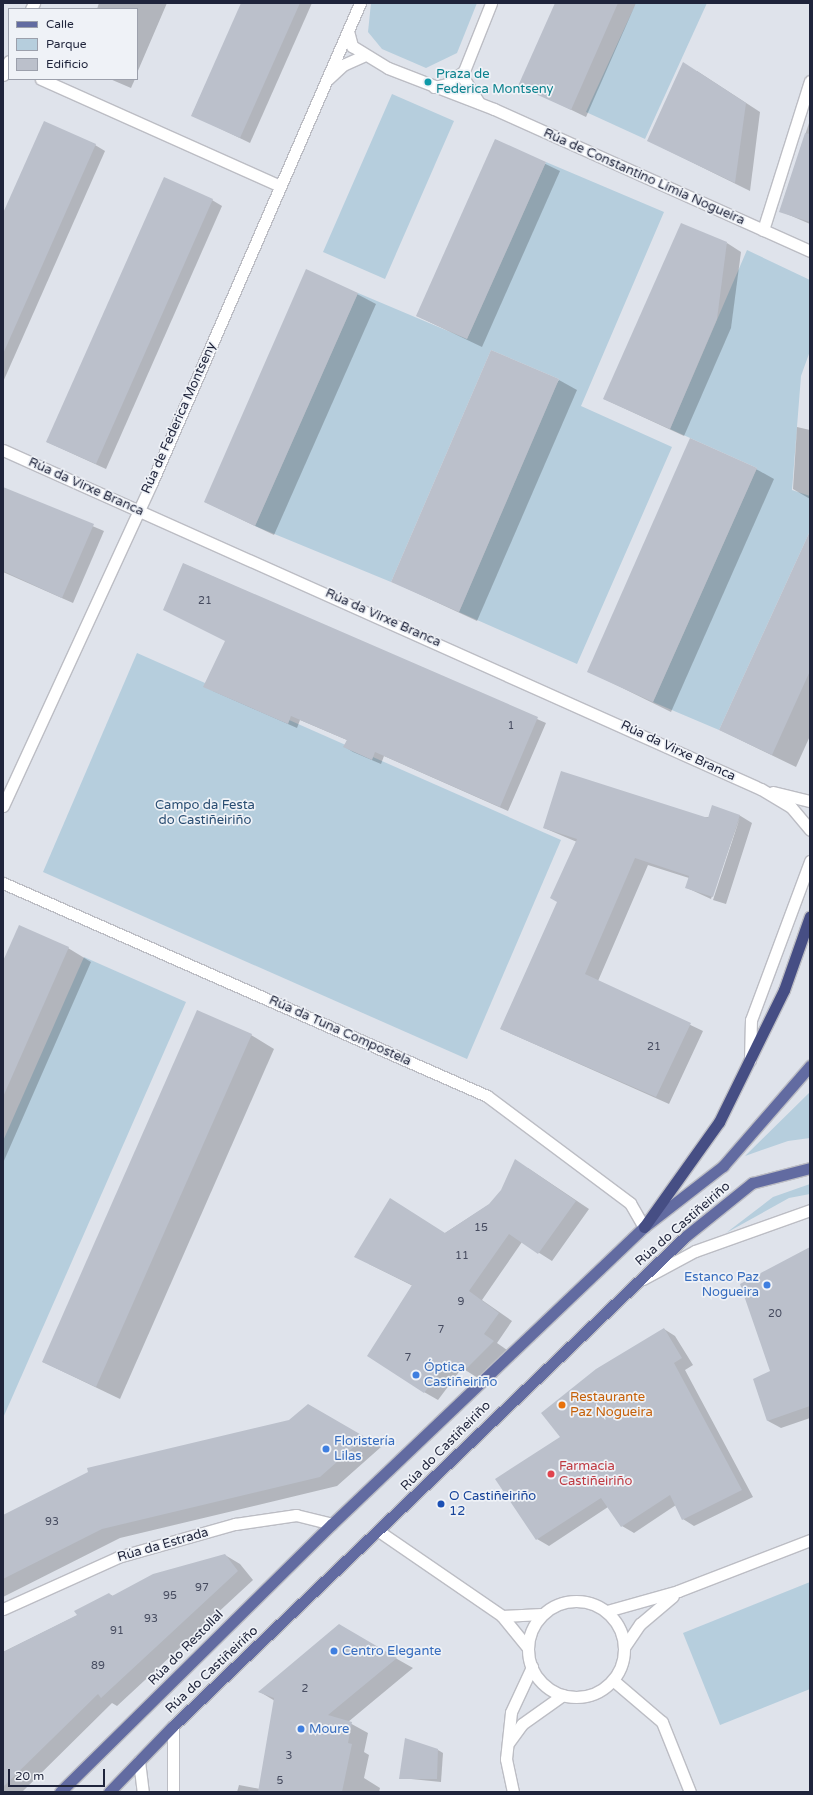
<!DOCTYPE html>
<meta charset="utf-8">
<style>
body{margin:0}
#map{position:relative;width:813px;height:1795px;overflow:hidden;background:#dfe3eb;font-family:"Varela Round",sans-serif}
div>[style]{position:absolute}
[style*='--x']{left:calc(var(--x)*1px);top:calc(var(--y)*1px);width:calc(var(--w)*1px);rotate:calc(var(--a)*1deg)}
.green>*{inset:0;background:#b6cedd}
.shadow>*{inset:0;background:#0003}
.building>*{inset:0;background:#bbc0cb}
.roads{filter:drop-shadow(1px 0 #bcbdc4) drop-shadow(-1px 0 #bcbdc4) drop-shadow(0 1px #bcbdc4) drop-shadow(0 -1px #bcbdc4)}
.service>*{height:11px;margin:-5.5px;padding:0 5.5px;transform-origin:5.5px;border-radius:5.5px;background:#fff}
.minor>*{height:11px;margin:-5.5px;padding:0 5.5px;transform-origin:5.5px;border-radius:5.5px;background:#fff}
.minor>.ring{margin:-5.5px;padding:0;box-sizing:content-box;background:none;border:11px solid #fff;border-radius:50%}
.primary>*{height:11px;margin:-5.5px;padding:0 5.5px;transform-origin:5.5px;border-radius:5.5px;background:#626ba1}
.trunk>*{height:11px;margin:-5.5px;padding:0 5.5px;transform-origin:5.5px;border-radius:5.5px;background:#464e84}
.dots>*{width:11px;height:11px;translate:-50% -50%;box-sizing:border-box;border:2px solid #eff2f7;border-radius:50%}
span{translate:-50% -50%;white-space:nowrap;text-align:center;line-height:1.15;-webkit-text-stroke:3.5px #eff2f7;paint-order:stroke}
.number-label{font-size:11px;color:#464b5f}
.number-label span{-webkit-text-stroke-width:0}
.culture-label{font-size:13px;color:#0d838f}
.left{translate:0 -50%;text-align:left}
.street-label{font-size:13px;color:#1f243b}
.park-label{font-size:13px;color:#294d72}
.shop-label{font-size:13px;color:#366cbe}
.right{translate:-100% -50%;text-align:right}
.food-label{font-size:13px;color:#c56008}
.health-label{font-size:13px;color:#be3a42}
.transit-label{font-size:13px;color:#164399}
.frame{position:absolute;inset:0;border:4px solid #1f243b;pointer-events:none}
.legend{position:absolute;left:8px;top:8px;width:130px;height:72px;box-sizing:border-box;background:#eff2f7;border:1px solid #9ca0ac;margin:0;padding:5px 7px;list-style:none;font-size:12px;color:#1f243b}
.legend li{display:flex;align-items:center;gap:8px;height:20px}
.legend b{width:20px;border:1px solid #9ca0ac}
.scale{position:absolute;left:8px;top:1769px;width:97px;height:18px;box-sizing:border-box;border:2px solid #1f243b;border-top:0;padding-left:5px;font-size:12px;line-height:14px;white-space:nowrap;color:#1f243b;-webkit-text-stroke:3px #eff2f7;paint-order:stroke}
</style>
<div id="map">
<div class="green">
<div style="clip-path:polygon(371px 3px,477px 3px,457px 53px,426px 68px,382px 49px,368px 32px)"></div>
<div style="clip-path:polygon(636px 3px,707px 3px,645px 139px,586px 112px)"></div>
<div style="clip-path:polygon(392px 94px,454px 121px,385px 279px,323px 252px)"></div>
<div style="clip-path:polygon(546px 162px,664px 212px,581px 406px,672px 447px,577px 664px,459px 612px,559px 379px,491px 350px,391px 582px,255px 526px,358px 293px,467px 339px)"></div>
<div style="clip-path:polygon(747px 250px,810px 280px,810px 351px,801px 376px,792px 490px,810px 496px,810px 531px,719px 730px,653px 702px,757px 468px,670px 429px)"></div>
<div style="clip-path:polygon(137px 653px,561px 840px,467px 1059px,43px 872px)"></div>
<div style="clip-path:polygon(84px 957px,186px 1002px,3px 1418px,3px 1141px)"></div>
<div style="clip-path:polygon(809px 1093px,810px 1138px,788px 1141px,745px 1156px)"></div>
<div style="clip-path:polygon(810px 1184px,810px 1194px,789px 1198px,726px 1233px,773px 1197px)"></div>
<div style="clip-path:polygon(810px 1582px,810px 1689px,720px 1725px,683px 1633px)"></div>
</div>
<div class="shadow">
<div style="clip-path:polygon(99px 3px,167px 3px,137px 73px,137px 9px,97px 9px)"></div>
<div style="clip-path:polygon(242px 3px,312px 3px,250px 143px,192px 115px)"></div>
<div style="clip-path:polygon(556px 3px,636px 3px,586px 117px,520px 85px)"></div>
<div style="clip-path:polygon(697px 71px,760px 112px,750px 191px,663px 148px)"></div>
<div style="clip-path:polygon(110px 79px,135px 79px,131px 88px)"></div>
<div style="clip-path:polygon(810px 120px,810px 224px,780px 211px)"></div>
<div style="clip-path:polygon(496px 140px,560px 171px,482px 347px,417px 316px)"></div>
<div style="clip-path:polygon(95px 145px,105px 151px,3px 382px,3px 216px)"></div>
<div style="clip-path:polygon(212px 200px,222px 206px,106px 469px,47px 442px)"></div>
<div style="clip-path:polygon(727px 243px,741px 252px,731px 328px,684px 436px,604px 399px)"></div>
<div style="clip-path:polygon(357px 294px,376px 304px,274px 535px,205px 502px)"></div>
<div style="clip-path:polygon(559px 380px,577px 390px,477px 621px,393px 582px)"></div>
<div style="clip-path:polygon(797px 427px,810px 430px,810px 499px,793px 489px)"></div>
<div style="clip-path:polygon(756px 469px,774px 479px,671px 712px,588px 671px)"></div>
<div style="clip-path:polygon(3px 488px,104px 531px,73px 603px,3px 572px)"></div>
<div style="clip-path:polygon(810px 534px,810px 736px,796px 767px,720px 730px)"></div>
<div style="clip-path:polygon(184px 564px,546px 723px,508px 811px,384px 756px,381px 764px,353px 752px,345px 747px,347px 740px,300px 720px,297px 728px,213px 691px,226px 641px)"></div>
<div style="clip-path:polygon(739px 815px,752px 823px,726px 904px,713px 900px,740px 817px,711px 899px,687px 888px,689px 878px,648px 865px,598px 981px,703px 1031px,669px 1104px,501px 1029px,558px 902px,577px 842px,544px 828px)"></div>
<div style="clip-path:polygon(68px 948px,91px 962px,3px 1163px,3px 964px)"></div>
<div style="clip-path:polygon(251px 1035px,274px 1049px,120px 1399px,43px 1362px)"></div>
<div style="clip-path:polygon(528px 1168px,589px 1209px,552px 1261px,522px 1242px,482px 1300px,512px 1321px,497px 1343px,507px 1350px,478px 1378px,462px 1368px,438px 1400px,424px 1392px,413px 1286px,369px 1264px,445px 1233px,490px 1204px)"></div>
<div style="clip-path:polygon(810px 1249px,810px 1418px,781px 1428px,768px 1421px,771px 1371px)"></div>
<div style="clip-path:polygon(664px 1329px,675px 1336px,693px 1365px,685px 1370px,753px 1497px,694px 1526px,683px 1519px,676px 1505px,634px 1533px,622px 1526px,608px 1507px,549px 1546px,537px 1539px,562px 1437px)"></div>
<div style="clip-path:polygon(308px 1405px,381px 1447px,337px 1486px,120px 1538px,3px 1597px,3px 1516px,290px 1421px)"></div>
<div style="clip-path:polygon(225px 1555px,240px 1564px,253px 1580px,117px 1706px,112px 1703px,22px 1792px,3px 1792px,3px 1652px,78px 1615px,109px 1594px,113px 1596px)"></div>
<div style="clip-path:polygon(339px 1626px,413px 1668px,348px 1722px,368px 1733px,364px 1752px,369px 1755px,364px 1778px,380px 1788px,379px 1792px,237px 1792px,239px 1785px,260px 1789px,275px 1701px,260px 1692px)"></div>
<div style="clip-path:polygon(438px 1750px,443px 1753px,441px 1782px,411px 1779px)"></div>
</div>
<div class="building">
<div style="clip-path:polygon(241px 3px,300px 3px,240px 138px,191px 116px)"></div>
<div style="clip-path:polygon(555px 3px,618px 3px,571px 110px,518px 86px)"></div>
<div style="clip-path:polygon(683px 62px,746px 103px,735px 183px,647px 141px)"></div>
<div style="clip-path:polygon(44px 121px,96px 144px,3px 354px,3px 213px)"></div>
<div style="clip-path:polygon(805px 133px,810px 134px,810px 222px,779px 212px)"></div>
<div style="clip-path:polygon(495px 139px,546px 162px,467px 339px,416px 316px)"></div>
<div style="clip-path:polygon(164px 177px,213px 199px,96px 464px,46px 442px)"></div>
<div style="clip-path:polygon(681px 223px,727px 242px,717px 319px,670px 429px,603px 399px)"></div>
<div style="clip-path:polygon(306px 269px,358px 293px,255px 526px,204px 502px)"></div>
<div style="clip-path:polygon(491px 350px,559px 379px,459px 612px,391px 582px)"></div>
<div style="clip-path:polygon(690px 438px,757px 468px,653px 702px,587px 672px)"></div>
<div style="clip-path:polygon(3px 487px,94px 524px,62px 598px,3px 571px)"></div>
<div style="clip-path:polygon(810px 531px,810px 671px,772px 755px,719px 730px)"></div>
<div style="clip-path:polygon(183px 563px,538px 717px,500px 807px,375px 752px,372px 760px,343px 747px,347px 740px,291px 716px,288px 724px,203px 687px,225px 641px,163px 610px)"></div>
<div style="clip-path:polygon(561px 771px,708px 818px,712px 805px,740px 815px,713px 897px,685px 888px,689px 876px,635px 858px,585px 974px,691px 1023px,656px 1097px,500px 1029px,557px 902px,550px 898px,577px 839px,543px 828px)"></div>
<div style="clip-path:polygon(19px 925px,69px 947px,3px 1097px,3px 961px)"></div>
<div style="clip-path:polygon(197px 1010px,252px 1034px,96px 1387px,42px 1362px)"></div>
<div style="clip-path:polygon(515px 1159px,576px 1201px,538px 1254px,509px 1234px,469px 1291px,499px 1313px,484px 1334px,494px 1341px,464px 1371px,448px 1361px,424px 1393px,367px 1356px,412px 1285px,354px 1257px,390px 1198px,445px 1233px,489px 1204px,501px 1190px)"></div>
<div style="clip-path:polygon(810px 1247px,810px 1406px,767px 1421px,753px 1379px,770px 1371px,740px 1284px)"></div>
<div style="clip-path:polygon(664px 1328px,682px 1358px,674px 1363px,742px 1490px,682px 1520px,670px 1495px,621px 1527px,601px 1498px,536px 1540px,495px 1479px,560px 1437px,541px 1413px,596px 1369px)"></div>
<div style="clip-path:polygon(308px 1404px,365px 1437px,320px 1477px,102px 1529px,3px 1579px,3px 1515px,88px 1472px,87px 1468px,289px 1420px)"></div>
<div style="clip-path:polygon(225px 1554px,238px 1571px,101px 1698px,98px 1694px,3px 1787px,3px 1652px,77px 1615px,74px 1611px,109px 1593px,112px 1596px,153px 1574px)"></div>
<div style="clip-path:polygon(339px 1624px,397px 1658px,328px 1715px,352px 1722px,348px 1743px,352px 1744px,342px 1792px,258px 1792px,274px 1698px,258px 1692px)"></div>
<div style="clip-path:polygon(405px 1738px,438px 1749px,437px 1779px,399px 1779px)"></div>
</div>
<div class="roads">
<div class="service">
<div style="--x:763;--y:230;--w:156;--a:-72.5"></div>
<div style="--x:643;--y:1279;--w:59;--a:-28.3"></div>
<div style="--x:695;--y:1251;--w:122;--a:-19.6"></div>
</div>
<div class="minor">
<div style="--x:31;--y:9;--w:7;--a:-63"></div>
<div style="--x:348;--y:31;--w:16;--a:75"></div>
<div style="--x:352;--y:46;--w:42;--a:31.4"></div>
<div style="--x:388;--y:68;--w:114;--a:21.1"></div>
<div style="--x:494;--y:109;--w:346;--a:24.2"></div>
<div style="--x:461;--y:74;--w:34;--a:58"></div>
<div style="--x:3;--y:75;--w:15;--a:-67"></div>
<div style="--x:41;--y:79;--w:262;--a:24.1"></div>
<div style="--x:328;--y:79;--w:21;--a:-43"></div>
<div style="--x:343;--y:65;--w:22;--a:-24"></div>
<div style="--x:434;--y:87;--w:13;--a:-13"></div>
<div style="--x:447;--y:84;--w:21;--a:-37"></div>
<div style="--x:464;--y:71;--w:73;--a:-68.3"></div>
<div style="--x:3;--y:450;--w:830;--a:24.1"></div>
<div style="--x:761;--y:789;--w:35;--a:31"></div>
<div style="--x:791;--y:807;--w:30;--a:50"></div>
<div style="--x:773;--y:792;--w:38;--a:14"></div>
<div style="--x:3;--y:806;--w:357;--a:-65.3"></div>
<div style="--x:152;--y:482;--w:522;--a:-66.53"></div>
<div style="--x:3;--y:883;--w:529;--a:23.75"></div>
<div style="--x:487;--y:1096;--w:179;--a:36.8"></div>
<div style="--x:630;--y:1203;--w:28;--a:60"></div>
<div style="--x:750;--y:1060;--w:40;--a:-88.6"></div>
<div style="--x:751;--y:1020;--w:170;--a:-69.6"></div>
<div style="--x:380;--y:1532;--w:148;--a:34.5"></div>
<div style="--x:502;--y:1616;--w:41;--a:50.9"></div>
<div class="ring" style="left:528px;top:1601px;width:85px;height:85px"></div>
<div style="--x:3;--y:1609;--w:126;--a:-24.3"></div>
<div style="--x:118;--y:1557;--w:122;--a:-15.8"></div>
<div style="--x:235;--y:1524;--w:62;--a:-8.4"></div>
<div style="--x:296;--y:1515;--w:37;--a:14"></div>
<div style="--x:607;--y:1611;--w:74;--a:-15.7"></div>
<div style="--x:678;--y:1591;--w:142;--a:-21.1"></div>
<div style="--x:502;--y:1616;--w:40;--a:-2.9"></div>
<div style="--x:625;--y:1646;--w:27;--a:-56"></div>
<div style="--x:640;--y:1624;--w:43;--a:-40.3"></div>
<div style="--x:614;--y:1681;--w:63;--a:40.5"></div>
<div style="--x:662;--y:1722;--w:75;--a:68.2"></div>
<div style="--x:173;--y:1726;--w:66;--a:90"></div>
<div style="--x:509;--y:1742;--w:22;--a:-54"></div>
<div style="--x:522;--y:1724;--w:50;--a:-35.3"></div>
<div style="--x:139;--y:1761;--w:31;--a:83"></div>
<div style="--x:513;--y:1792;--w:34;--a:-102"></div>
<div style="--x:506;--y:1759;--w:47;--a:-83.9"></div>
<div style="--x:511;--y:1712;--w:50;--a:-65"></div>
</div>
<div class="primary">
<div style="--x:60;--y:1792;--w:382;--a:-44.6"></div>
<div style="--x:332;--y:1524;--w:431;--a:-43.6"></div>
<div style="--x:644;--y:1227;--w:100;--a:-37.7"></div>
<div style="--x:723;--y:1166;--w:133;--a:-49"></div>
<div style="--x:109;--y:1792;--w:92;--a:-45.9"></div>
<div style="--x:173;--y:1726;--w:709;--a:-43.69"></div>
<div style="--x:686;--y:1236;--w:85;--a:-38.8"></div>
<div style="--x:752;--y:1183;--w:60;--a:-14.5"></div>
</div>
<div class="trunk">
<div style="--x:644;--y:1227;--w:129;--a:-54.5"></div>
<div style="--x:719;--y:1122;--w:147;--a:-63.8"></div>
<div style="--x:784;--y:990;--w:78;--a:-70.6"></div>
</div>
</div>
<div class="dots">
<div style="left:428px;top:82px;background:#0f9aa8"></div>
<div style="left:767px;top:1285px;background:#3f7fe0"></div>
<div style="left:416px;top:1375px;background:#3f7fe0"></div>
<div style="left:562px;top:1405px;background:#e8710a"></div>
<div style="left:326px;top:1449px;background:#3f7fe0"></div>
<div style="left:551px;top:1474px;background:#e0444e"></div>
<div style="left:441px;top:1504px;background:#1a4fb4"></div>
<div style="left:334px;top:1651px;background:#3f7fe0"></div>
<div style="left:301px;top:1729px;background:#3f7fe0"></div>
</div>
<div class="number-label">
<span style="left:205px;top:601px">21</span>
<span style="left:511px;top:726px">1</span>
<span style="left:654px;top:1047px">21</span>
<span style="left:481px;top:1228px">15</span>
<span style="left:462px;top:1256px">11</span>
<span style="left:461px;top:1302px">9</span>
<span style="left:775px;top:1314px">20</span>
<span style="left:441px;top:1330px">7</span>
<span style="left:408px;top:1358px">7</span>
<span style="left:52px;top:1522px">93</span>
<span style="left:202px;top:1588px">97</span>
<span style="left:170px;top:1596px">95</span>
<span style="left:151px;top:1619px">93</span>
<span style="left:117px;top:1631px">91</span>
<span style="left:98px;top:1666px">89</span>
<span style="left:305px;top:1689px">2</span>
<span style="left:289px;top:1756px">3</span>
<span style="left:280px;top:1781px">5</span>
</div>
<div class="culture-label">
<span class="left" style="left:436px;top:82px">Praza de<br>Federica Montseny</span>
</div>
<div class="street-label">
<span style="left:644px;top:177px;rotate:24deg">Rúa de Constantino Limia Nogueira</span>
<span style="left:179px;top:418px;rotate:-66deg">Rúa de Federica Montseny</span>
<span style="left:86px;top:487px;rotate:24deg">Rúa da Virxe Branca</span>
<span style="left:383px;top:618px;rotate:24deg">Rúa da Virxe Branca</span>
<span style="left:678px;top:751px;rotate:25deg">Rúa da Virxe Branca</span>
<span style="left:340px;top:1031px;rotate:24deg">Rúa da Tuna Compostela</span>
<span style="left:683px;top:1224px;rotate:-41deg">Rúa do Castiñeiriño</span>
<span style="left:446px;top:1446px;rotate:-45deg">Rúa do Castiñeiriño</span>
<span style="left:163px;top:1545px;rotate:-16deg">Rúa da Estrada</span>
<span style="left:186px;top:1648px;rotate:-45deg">Rúa do Restollal</span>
<span style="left:212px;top:1670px;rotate:-43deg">Rúa do Castiñeiriño</span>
</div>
<div class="park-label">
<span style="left:205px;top:813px">Campo da Festa<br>do Castiñeiriño</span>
</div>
<div class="shop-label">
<span class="right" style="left:759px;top:1285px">Estanco Paz<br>Nogueira</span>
<span class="left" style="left:424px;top:1375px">Óptica<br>Castiñeiriño</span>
<span class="left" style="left:334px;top:1449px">Floristería<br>Lilas</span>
<span class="left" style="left:342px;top:1651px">Centro Elegante</span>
<span class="left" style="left:309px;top:1729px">Moure</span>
</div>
<div class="food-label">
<span class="left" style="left:570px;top:1405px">Restaurante<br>Paz Nogueira</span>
</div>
<div class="health-label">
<span class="left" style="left:559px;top:1474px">Farmacia<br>Castiñeiriño</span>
</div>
<div class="transit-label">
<span class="left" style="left:449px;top:1504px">O Castiñeiriño<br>12</span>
</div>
<div class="frame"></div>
<ul class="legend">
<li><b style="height:5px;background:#626ba1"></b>Calle</li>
<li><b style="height:11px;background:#b6cedd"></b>Parque</li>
<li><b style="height:11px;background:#bbc0cb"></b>Edificio</li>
</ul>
<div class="scale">20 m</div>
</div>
